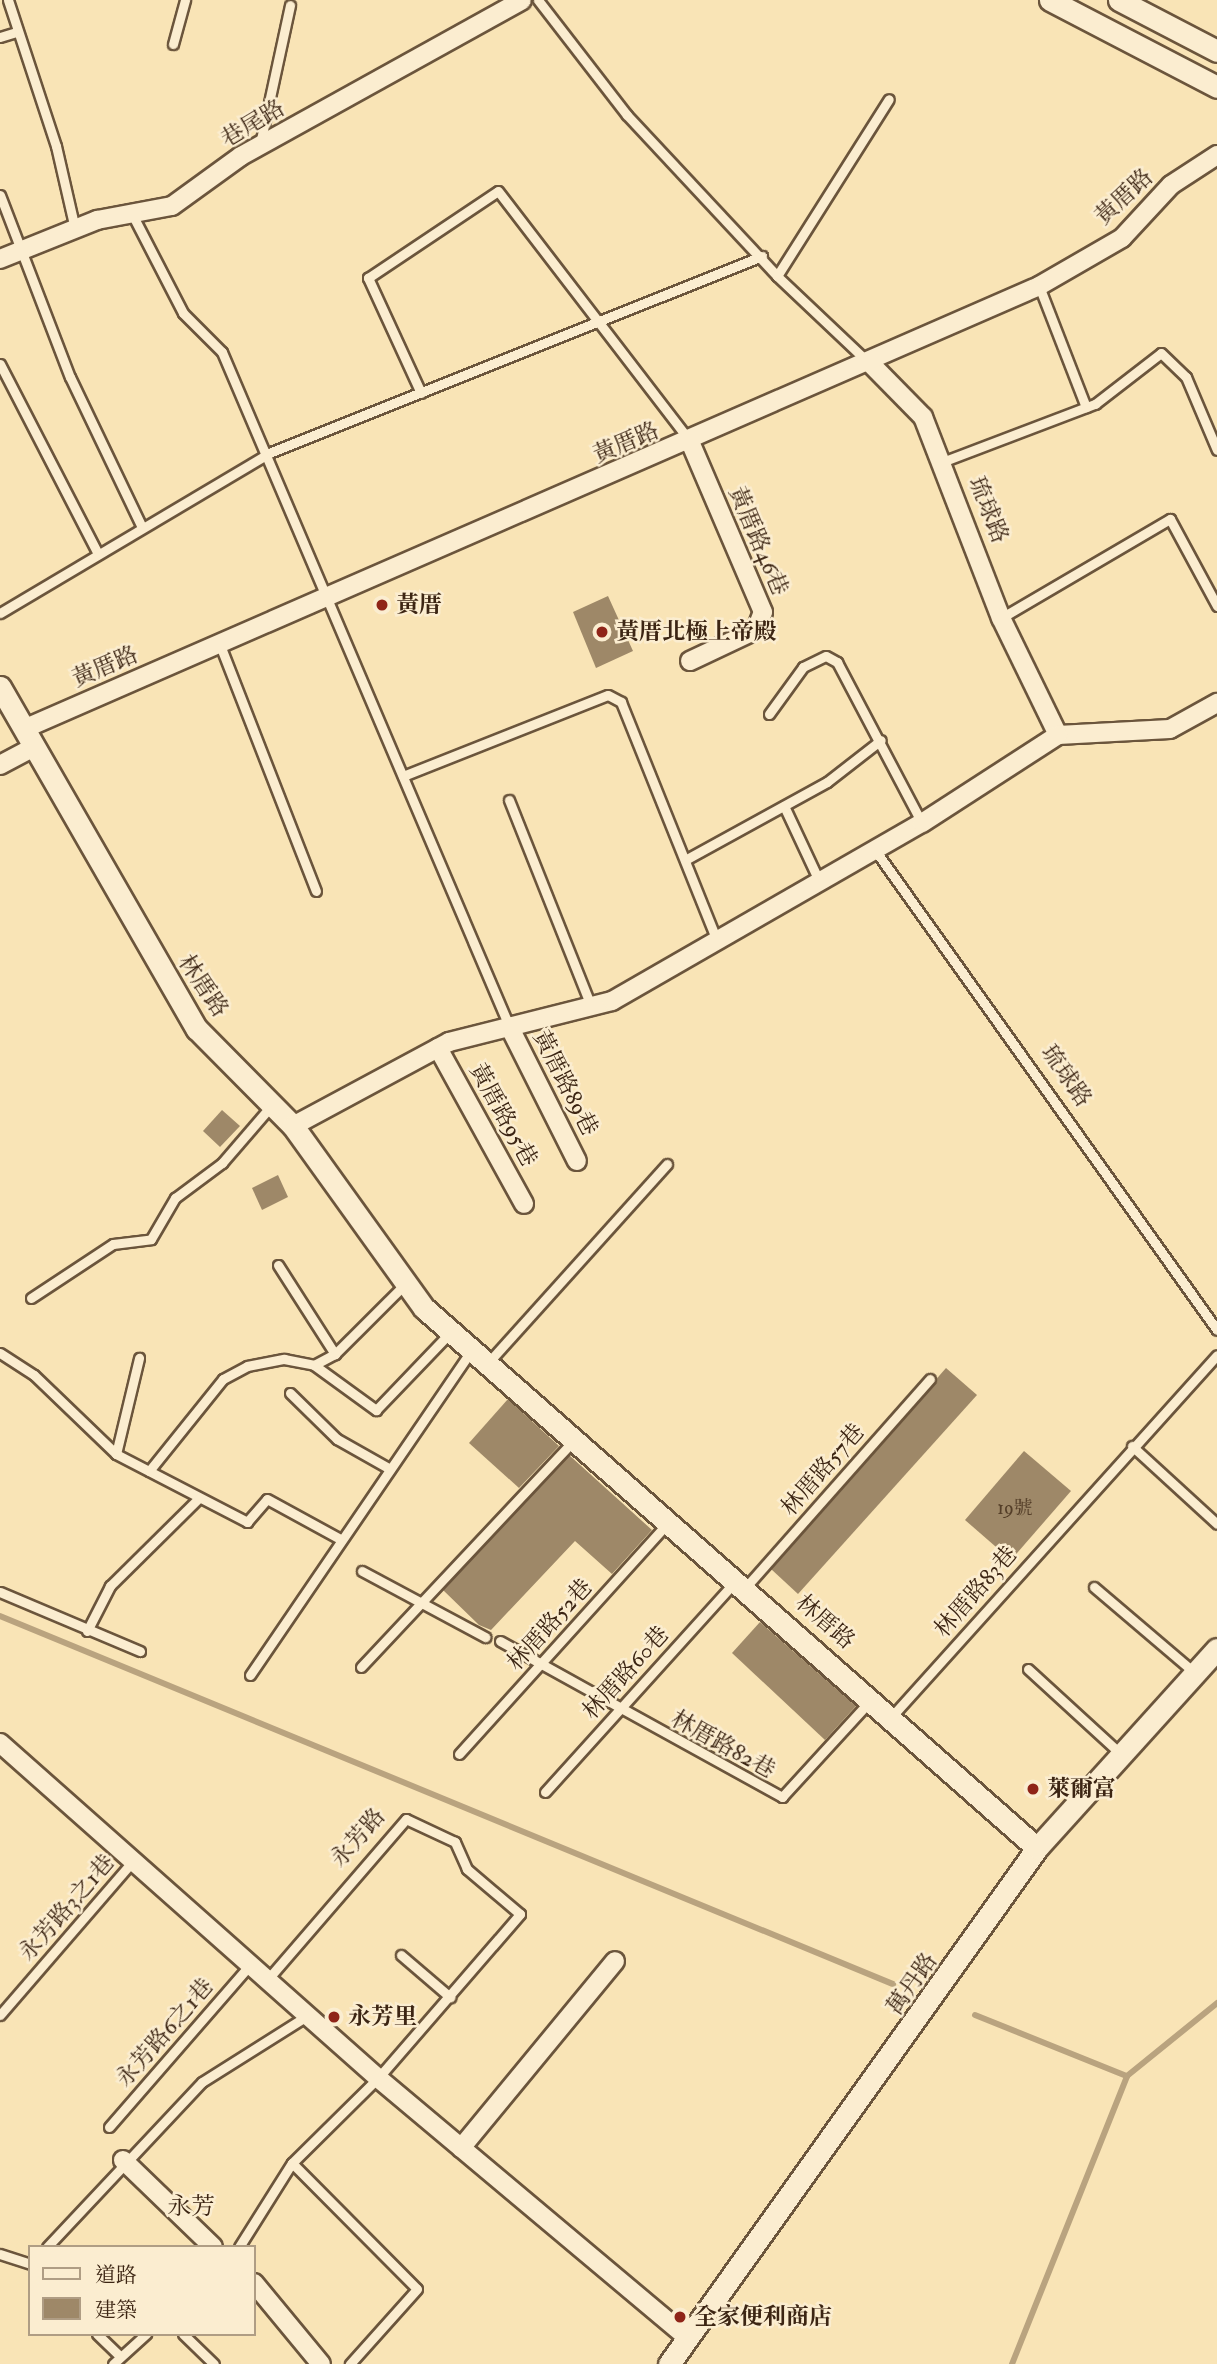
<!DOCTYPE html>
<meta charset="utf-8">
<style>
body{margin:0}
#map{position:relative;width:1217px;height:2364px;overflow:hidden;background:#f9e4b6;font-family:"IM FELL Double Pica","Noto Serif TC",serif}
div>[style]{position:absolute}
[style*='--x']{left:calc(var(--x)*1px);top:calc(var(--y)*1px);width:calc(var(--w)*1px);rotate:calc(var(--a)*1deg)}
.stream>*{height:6px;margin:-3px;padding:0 3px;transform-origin:3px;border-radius:3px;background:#b9a37f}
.building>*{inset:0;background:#9e8868}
.roads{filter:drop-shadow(2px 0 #6b553c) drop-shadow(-2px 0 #6b553c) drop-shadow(0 2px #6b553c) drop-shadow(0 -2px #6b553c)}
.service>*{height:9px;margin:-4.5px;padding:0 4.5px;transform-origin:4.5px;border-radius:4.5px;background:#fbedd0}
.minor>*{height:18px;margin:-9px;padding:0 9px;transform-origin:9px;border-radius:9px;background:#fbedd0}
.tertiary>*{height:21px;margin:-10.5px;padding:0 10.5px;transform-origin:10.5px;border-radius:10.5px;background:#fbedd0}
.dots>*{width:19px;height:19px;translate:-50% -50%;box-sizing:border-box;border:4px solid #fbedd0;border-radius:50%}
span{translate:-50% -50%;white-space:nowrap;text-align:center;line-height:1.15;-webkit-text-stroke:5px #fbedd0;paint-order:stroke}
.number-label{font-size:19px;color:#543e28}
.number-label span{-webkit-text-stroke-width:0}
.street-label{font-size:23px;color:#3c2513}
.poi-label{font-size:23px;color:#3c2513;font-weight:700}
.left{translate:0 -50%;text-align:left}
.neighbourhood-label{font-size:24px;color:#3c2513}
.legend{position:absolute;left:28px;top:2245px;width:228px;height:91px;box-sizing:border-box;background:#fbedd0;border:2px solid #af9d84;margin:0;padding:9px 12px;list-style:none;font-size:21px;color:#3c2513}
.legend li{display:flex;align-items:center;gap:14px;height:35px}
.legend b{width:35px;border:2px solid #af9d84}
</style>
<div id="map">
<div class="stream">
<div style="--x:0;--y:1616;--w:966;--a:22.4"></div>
<div style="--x:975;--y:2015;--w:164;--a:21.9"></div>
<div style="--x:1012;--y:2364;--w:310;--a:-68.2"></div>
<div style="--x:1127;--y:2076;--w:116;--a:-39"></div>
</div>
<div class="building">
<div style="clip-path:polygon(608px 596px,633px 651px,596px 668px,573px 612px)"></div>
<div style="clip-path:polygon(222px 1110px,240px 1126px,220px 1147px,203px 1131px)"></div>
<div style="clip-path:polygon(278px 1175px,288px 1197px,262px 1210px,252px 1188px)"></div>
<div style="clip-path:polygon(946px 1368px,977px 1395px,798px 1594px,771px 1569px)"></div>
<div style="clip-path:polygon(508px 1399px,559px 1446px,519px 1488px,469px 1443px)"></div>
<div style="clip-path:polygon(1024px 1451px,1071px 1491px,1011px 1560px,965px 1520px)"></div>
<div style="clip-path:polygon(569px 1455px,652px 1530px,612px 1574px,575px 1541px,491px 1630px,479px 1625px,443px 1590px)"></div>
<div style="clip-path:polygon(760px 1622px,856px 1706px,825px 1740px,732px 1653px)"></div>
</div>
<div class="roads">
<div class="service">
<div style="--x:8;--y:0;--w:154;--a:71.8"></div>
<div style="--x:56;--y:146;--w:85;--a:77.1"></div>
<div style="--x:538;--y:0;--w:145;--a:52.3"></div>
<div style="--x:627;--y:115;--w:220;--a:47"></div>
<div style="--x:777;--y:276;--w:124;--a:43.4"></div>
<div style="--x:0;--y:37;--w:17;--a:-17"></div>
<div style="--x:173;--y:44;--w:46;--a:-74.7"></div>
<div style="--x:260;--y:144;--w:142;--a:-77.8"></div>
<div style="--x:0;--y:195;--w:195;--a:69"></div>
<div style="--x:70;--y:377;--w:166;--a:64.4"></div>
<div style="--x:132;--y:214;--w:111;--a:62.7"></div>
<div style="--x:183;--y:313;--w:55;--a:45"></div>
<div style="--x:222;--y:352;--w:733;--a:66.93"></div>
<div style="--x:777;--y:276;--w:209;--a:-57.7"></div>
<div style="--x:1039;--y:286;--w:130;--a:68.8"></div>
<div style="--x:0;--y:364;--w:214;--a:62.7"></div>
<div style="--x:421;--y:393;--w:127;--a:-114.7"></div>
<div style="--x:368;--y:278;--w:156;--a:-33.8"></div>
<div style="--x:498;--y:191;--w:314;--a:52.5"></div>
<div style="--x:942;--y:462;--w:164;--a:-20.8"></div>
<div style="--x:1095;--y:404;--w:83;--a:-37.7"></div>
<div style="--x:1161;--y:353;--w:35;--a:44"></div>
<div style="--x:1186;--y:377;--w:79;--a:67"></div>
<div style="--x:0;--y:613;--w:313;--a:-30.7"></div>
<div style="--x:269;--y:453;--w:531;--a:-21.78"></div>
<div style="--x:1001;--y:618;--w:196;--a:-30.4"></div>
<div style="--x:1170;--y:519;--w:99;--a:61.6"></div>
<div style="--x:220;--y:645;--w:264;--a:68.7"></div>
<div style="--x:769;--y:714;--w:58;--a:-54.1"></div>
<div style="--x:803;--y:667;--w:25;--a:-26"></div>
<div style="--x:826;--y:656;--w:13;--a:29"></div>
<div style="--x:837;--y:662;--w:182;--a:62.2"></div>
<div style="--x:403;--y:776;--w:220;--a:-21.6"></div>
<div style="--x:608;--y:695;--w:15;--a:28"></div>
<div style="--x:621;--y:702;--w:260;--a:68.1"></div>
<div style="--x:509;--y:800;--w:222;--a:68.3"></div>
<div style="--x:784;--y:806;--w:85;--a:64.9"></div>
<div style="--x:875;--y:850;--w:589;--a:54.53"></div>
<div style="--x:685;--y:860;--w:162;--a:-28.8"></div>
<div style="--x:827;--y:782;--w:68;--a:-37.9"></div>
<div style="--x:278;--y:1265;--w:106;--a:57.4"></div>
<div style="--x:31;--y:1298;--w:98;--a:-33.4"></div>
<div style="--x:113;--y:1244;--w:38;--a:-7"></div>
<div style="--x:151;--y:1239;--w:48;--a:-59.7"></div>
<div style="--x:175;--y:1198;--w:59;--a:-36.7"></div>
<div style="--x:222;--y:1163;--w:75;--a:-49.3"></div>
<div style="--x:0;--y:1353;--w:40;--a:32.9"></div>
<div style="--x:34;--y:1375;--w:114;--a:43.9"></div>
<div style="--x:116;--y:1454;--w:148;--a:27.4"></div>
<div style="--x:247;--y:1522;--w:30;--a:-49"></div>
<div style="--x:267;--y:1499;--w:85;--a:28.7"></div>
<div style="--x:487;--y:1364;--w:269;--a:-48"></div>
<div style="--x:314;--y:1365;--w:77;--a:36"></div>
<div style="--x:376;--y:1410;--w:105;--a:-46.2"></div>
<div style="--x:290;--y:1393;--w:66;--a:44.4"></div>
<div style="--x:337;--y:1439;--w:61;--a:29.5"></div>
<div style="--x:1132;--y:1446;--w:115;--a:42.5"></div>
<div style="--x:116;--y:1454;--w:99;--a:-76.5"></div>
<div style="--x:149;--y:1471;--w:118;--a:-51.2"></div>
<div style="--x:223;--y:1379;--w:27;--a:-28"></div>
<div style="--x:247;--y:1366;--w:38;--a:-11"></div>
<div style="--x:284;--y:1359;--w:31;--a:11"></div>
<div style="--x:314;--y:1365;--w:24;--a:-28"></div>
<div style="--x:335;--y:1354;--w:99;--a:-45"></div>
<div style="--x:362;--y:1571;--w:140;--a:28.2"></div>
<div style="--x:1094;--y:1587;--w:131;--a:40.4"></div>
<div style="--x:745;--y:1588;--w:279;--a:-48.5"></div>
<div style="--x:0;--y:1592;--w:152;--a:22.9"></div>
<div style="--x:87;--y:1631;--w:51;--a:-62.9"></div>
<div style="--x:110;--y:1586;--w:125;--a:-44.7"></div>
<div style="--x:500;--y:1641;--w:105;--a:29"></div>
<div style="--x:361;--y:1667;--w:310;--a:-46.8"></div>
<div style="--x:1028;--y:1669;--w:127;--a:42.5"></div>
<div style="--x:250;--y:1675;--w:391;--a:-55.7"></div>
<div style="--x:603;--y:1698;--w:205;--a:28.9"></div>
<div style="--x:782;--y:1797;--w:129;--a:-47.5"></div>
<div style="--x:893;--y:1715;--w:484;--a:-48"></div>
<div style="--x:459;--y:1754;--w:312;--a:-47.9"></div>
<div style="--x:545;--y:1792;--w:282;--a:-47.9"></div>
<div style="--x:401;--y:1955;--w:65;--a:40.6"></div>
<div style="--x:0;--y:2015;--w:205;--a:-49.2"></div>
<div style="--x:109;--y:2127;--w:215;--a:-49"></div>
<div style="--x:292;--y:2163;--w:177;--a:45.2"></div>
<div style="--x:417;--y:2289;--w:101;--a:131.8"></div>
<div style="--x:47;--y:2247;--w:226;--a:-46.8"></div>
<div style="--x:202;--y:2082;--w:124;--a:-32.2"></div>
<div style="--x:239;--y:2247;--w:99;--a:-57.8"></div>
<div style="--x:292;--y:2163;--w:121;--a:-44.7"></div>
<div style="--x:378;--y:2078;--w:217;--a:-49.1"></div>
<div style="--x:520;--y:1914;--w:70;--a:-139.7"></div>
<div style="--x:467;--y:1869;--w:30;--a:-114"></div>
<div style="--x:455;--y:1842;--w:54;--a:-154.9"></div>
<div style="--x:406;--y:1819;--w:211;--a:130.8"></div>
<div style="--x:0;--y:2254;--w:32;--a:18"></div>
<div style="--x:97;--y:2334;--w:32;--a:44"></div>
<div style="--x:183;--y:2334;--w:43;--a:44.1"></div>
<div style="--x:113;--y:2364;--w:45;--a:-42.3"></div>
</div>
<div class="minor">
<div style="--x:0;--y:259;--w:105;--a:-21.9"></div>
<div style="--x:97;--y:220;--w:76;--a:-10.6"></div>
<div style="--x:172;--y:206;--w:85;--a:-35.9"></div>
<div style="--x:241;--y:156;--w:321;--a:-29"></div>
<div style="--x:869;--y:362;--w:77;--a:45.5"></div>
<div style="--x:923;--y:417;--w:216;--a:68.8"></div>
<div style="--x:1001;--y:618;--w:130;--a:64"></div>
<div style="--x:690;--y:661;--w:73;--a:-25.2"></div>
<div style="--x:756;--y:630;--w:19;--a:-69"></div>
<div style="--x:763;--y:612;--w:185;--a:-113.2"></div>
<div style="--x:26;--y:728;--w:1105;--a:-23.57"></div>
<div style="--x:1039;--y:286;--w:96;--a:-30"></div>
<div style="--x:1122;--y:238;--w:72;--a:-47.2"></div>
<div style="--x:1171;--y:185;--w:55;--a:-33.1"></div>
<div style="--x:1058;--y:735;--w:112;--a:-3.1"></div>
<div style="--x:1170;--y:729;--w:54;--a:-29"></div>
<div style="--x:0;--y:765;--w:40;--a:-28"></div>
<div style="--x:509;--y:1026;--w:151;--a:63.3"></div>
<div style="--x:438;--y:1048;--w:178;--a:61.1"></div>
<div style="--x:293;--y:1126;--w:177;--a:-28.3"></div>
<div style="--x:449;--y:1042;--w:168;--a:-14.1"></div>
<div style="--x:612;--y:1001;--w:357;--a:-29.9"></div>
<div style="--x:922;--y:823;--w:162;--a:-32.9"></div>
<div style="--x:0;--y:1743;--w:505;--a:41.55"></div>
<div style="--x:378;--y:2078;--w:400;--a:40"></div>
<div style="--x:461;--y:2148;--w:242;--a:-50.5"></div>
<div style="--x:123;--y:2160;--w:125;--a:44"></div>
<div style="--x:254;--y:2283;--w:105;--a:50.4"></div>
</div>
<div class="tertiary">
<div style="--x:1050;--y:0;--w:188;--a:27.5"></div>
<div style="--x:1119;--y:0;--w:110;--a:27.5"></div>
<div style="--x:0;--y:687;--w:395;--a:60.1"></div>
<div style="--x:197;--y:1029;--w:136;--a:45.3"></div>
<div style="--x:293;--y:1126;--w:224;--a:54.3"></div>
<div style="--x:424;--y:1308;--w:817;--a:41.38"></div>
<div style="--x:669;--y:2364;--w:634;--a:-54.5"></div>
<div style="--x:1037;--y:1848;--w:268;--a:-47.9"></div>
</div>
</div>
<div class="dots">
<div style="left:382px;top:605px;background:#8f2418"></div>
<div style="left:602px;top:632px;background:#8f2418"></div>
<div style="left:1033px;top:1789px;background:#8f2418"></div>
<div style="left:334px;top:2017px;background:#8f2418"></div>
<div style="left:680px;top:2317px;background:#8f2418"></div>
</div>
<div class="number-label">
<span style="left:1015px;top:1509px">19號</span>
</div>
<div class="street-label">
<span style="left:253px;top:124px;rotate:-31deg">巷尾路</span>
<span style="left:1124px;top:197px;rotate:-43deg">黃厝路</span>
<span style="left:626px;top:443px;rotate:-23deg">黃厝路</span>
<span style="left:988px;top:510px;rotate:68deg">琉球路</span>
<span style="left:758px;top:541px;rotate:67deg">黃厝路46巷</span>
<span style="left:105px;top:667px;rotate:-23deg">黃厝路</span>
<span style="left:203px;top:986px;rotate:56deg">林厝路</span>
<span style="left:1066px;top:1076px;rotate:55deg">琉球路</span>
<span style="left:565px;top:1083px;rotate:63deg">黃厝路89巷</span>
<span style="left:503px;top:1115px;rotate:61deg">黃厝路95巷</span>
<span style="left:823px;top:1470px;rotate:-49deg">林厝路57巷</span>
<span style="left:976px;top:1592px;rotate:-49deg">林厝路83巷</span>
<span style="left:825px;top:1622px;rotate:41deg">林厝路</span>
<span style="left:550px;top:1625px;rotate:-48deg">林厝路52巷</span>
<span style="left:626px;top:1673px;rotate:-48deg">林厝路60巷</span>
<span style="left:723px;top:1745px;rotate:29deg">林厝路82巷</span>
<span style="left:358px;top:1838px;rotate:-49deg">永芳路</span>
<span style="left:67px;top:1908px;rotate:-49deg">永芳路3之1巷</span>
<span style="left:912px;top:1984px;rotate:-55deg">萬丹路</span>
<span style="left:165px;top:2033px;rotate:-49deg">永芳路6之1巷</span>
</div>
<div class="poi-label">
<span class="left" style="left:396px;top:605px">黃厝</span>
<span class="left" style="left:616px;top:632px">黃厝北極上帝殿</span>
<span class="left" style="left:1047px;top:1789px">萊爾富</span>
<span class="left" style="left:348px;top:2017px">永芳里</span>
<span class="left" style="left:694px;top:2317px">全家便利商店</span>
</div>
<div class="neighbourhood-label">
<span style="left:191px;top:2207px">永芳</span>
</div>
<ul class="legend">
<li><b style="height:9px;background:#fbedd0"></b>道路</li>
<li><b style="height:19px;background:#9e8868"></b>建築</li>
</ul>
</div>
